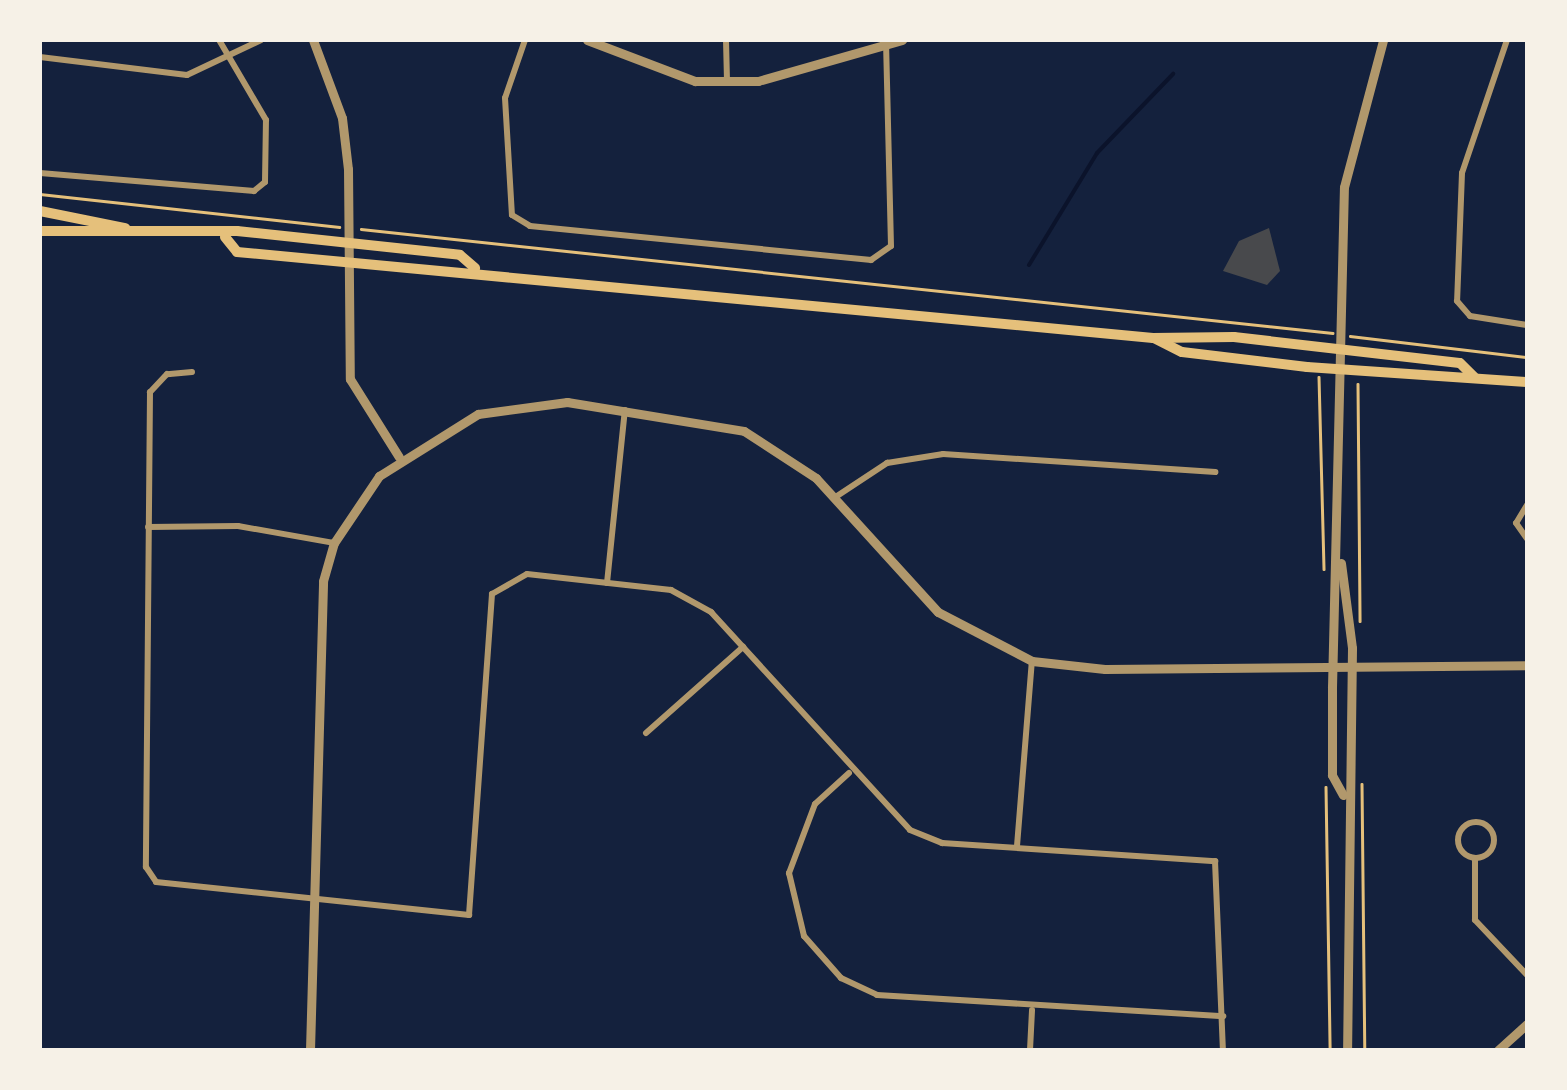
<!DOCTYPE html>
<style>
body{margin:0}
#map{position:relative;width:1567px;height:1090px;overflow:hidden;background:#14213d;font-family:Overpass,sans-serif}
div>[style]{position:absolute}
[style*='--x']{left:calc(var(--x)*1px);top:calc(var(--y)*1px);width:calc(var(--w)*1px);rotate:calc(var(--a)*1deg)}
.stream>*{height:4px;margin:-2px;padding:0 2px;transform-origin:2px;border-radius:2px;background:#0b132b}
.building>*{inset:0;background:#48494c}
.path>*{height:2.5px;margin:-1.25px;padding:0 1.25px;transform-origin:1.25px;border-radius:1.25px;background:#e5c07b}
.minor>*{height:6px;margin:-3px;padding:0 3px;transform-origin:3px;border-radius:3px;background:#b1986c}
.minor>.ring{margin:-3px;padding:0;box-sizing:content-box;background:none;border:6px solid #b1986c;border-radius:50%}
.tertiary>*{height:9px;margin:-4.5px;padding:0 4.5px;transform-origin:4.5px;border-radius:4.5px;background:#b1986c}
.secondary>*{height:10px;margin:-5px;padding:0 5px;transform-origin:5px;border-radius:5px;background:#e5c07b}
span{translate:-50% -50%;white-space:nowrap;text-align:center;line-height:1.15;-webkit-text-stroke:8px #f6f1e7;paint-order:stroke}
.frame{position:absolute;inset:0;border:42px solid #f6f1e7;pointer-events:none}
</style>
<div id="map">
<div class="stream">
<div style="--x:1029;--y:265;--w:131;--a:-58.7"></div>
<div style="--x:1097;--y:153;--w:110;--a:-46.1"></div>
</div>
<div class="building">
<div style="clip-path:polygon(1269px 228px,1280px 271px,1267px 285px,1223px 271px,1239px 241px)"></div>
</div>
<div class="path">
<div style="--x:40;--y:194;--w:301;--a:6.3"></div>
<div style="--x:361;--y:229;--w:977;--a:6.11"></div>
<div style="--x:1350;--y:336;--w:178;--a:6.8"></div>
<div style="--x:1319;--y:377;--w:192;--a:88.5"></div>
<div style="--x:1358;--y:384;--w:237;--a:89.5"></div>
<div style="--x:1362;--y:784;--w:266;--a:89.4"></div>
<div style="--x:1326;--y:787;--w:263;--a:89.1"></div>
</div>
<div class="minor">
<div style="--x:525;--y:40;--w:61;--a:109"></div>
<div style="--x:505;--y:98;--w:117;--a:86.6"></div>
<div style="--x:512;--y:215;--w:21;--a:31"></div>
<div style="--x:530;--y:226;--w:343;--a:5.7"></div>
<div style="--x:871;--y:260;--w:24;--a:-35"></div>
<div style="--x:891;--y:246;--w:205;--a:-91.4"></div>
<div style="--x:726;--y:40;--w:41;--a:88.6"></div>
<div style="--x:1507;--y:40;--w:140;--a:108.7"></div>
<div style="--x:1462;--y:173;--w:128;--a:92.2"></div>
<div style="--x:1457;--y:301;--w:20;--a:49"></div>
<div style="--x:1470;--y:316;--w:58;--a:9"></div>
<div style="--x:40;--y:57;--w:148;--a:7"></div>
<div style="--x:187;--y:75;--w:82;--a:-25.3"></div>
<div style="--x:40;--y:173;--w:215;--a:4.8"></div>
<div style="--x:254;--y:191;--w:14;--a:-39"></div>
<div style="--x:265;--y:182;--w:62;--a:-89.1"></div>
<div style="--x:266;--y:120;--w:93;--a:-120.4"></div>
<div style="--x:192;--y:372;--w:25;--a:175"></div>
<div style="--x:167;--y:374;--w:25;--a:133"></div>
<div style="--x:150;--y:392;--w:475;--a:90.5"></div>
<div style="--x:146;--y:867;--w:18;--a:56"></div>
<div style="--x:156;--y:882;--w:315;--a:6"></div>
<div style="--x:469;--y:915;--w:322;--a:-85.9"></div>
<div style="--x:492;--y:594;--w:40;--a:-29.7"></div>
<div style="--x:527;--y:574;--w:145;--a:6.3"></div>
<div style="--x:671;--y:590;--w:46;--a:28.8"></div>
<div style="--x:711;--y:612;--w:295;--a:47.6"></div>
<div style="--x:910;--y:830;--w:35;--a:22"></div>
<div style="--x:942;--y:843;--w:274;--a:3.8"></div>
<div style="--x:1215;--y:861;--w:189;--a:87.6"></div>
<div style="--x:834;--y:498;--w:64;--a:-33.4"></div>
<div style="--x:887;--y:463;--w:57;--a:-9.1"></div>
<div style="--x:943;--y:454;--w:273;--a:3.8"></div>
<div style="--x:1527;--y:505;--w:21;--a:121"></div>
<div style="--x:1516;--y:523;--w:19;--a:55"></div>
<div style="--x:148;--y:527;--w:90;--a:-0.6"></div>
<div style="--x:238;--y:526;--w:97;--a:10"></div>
<div style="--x:607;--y:583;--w:174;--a:-84.1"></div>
<div style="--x:646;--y:733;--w:130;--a:-41.6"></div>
<div style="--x:849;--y:773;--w:46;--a:137.6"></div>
<div style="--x:815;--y:804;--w:74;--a:110.6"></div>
<div style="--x:789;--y:873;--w:65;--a:76.6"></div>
<div style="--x:804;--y:936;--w:56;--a:48.6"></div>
<div style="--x:841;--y:978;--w:40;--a:25"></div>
<div style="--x:877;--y:995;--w:347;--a:3.5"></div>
<div class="ring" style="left:1458px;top:822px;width:30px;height:30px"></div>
<div style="--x:1017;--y:846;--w:186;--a:-85.4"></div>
<div style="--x:1475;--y:859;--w:61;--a:90"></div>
<div style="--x:1475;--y:920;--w:76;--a:46.6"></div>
<div style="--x:1030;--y:1050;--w:40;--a:-87.1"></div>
</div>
<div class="tertiary">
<div style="--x:313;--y:40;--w:83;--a:69.6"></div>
<div style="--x:342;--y:118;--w:51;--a:83.3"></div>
<div style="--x:348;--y:169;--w:210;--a:89.5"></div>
<div style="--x:350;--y:379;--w:92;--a:57.9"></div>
<div style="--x:587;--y:40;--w:116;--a:20.8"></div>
<div style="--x:695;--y:81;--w:63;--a:0"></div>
<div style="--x:758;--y:81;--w:150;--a:-15.9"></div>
<div style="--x:1341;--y:563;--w:86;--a:82.6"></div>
<div style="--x:1352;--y:648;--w:402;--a:90.7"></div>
<div style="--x:1343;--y:795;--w:23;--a:-119"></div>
<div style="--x:1332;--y:775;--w:88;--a:-90"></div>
<div style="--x:1332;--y:687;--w:500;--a:-88.63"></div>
<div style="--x:1344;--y:187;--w:152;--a:-75.1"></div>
<div style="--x:310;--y:1050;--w:469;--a:-88.4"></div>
<div style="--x:323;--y:581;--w:40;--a:-74"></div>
<div style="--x:334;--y:543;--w:81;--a:-56.1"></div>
<div style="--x:379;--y:476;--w:117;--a:-32.1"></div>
<div style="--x:478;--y:414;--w:90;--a:-7.7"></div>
<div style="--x:567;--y:402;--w:179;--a:9.3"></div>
<div style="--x:744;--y:431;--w:86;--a:33.1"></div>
<div style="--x:816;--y:478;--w:181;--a:47.7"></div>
<div style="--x:938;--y:612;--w:106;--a:27.5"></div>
<div style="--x:1032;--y:661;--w:73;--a:6.3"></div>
<div style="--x:1105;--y:669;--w:422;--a:-0.5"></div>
<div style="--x:1498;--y:1050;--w:39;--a:-42"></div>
</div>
<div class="secondary">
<div style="--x:40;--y:211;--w:87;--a:11.3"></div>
<div style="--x:40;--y:231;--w:197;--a:0"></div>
<div style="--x:237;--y:231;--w:224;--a:6.1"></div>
<div style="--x:460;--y:255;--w:20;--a:41"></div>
<div style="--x:225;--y:237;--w:19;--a:51"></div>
<div style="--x:237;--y:252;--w:920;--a:5.36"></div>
<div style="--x:1153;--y:338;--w:81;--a:-0.7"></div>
<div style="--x:1234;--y:337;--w:227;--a:6.6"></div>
<div style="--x:1460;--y:363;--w:20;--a:45"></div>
<div style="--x:1154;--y:338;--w:31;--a:27"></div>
<div style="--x:1182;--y:352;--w:126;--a:6.8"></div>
<div style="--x:1307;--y:367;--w:221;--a:3.9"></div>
</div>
<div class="frame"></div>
</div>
